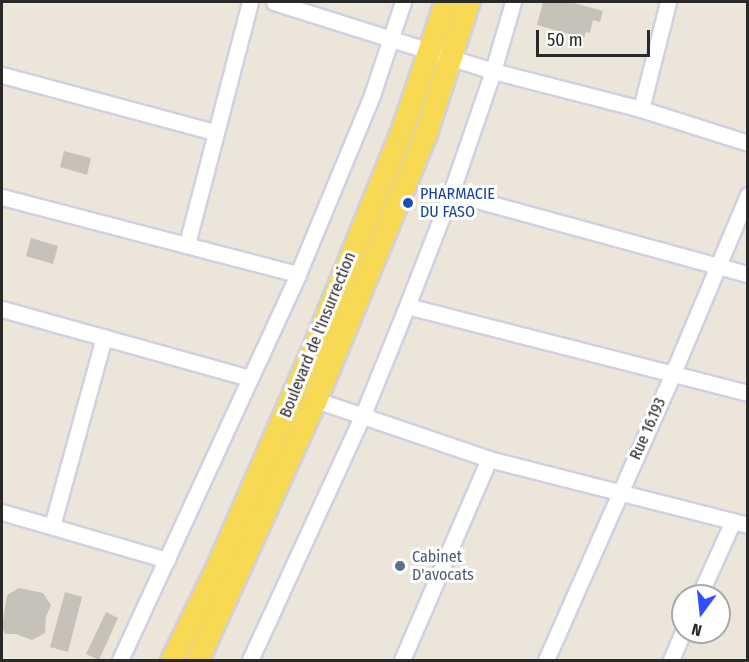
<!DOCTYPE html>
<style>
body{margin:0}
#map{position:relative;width:749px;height:662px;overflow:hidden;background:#ece5d9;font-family:"Fira Sans Condensed",sans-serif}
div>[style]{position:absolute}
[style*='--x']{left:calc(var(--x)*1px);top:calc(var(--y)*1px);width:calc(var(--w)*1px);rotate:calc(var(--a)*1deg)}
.building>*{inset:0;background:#c7c2b9}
.roads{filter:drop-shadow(2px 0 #cfd1e3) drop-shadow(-2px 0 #cfd1e3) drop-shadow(0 2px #cfd1e3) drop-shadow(0 -2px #cfd1e3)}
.street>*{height:15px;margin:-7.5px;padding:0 7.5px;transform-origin:7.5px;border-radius:7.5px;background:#fff}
.primary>*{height:22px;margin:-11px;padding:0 11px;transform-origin:11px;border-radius:11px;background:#f7d954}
.dots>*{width:16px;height:16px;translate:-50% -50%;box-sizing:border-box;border:3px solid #fff;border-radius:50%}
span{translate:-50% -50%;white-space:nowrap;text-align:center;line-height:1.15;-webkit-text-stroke:6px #fff;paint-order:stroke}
.transit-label{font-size:16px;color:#164399}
.left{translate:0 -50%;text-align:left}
.street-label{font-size:16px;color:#292929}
.service-label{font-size:16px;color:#4e5e75}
.frame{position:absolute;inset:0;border:3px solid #292929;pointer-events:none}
.north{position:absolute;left:671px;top:584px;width:60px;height:60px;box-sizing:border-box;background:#fff;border:2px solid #a9a9a9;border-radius:50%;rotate:195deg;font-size:16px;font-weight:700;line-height:24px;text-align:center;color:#292929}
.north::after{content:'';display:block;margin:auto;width:21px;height:27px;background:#334eff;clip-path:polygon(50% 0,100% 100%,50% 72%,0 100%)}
.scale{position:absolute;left:536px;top:30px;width:114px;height:27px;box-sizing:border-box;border:3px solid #292929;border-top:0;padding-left:8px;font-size:18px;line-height:21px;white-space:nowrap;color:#292929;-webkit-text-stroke:4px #fff;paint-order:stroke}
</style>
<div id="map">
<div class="building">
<div style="clip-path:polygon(543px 2px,570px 2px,603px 11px,600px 22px,593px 20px,590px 33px,586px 32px,584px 38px,537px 25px)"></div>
<div style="clip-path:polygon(64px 151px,91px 158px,87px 175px,60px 167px)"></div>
<div style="clip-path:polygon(31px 238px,58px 246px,53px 264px,26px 256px)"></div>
<div style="clip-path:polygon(19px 588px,43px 593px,51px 605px,46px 617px,45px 633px,32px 640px,16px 634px,5px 634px,2px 627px,7px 595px)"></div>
<div style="clip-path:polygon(65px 592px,82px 597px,68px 652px,50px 647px)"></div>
<div style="clip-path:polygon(106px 612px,118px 618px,99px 660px,86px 654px)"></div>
</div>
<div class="roads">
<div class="street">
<div style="--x:274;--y:2;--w:230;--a:17.5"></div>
<div style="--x:493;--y:71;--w:153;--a:14.4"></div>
<div style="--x:641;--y:109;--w:112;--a:17.6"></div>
<div style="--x:2;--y:75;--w:220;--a:15"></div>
<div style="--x:641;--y:109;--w:110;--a:-75.8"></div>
<div style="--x:451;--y:193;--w:308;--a:15.3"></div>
<div style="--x:2;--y:197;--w:306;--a:14.6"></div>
<div style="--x:187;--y:244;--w:250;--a:-75.4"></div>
<div style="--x:407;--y:306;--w:352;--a:14.3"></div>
<div style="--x:2;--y:309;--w:256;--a:15.6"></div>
<div style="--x:316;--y:400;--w:183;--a:18.8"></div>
<div style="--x:489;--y:459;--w:267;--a:14.3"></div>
<div style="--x:2;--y:512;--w:172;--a:16.2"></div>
<div style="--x:52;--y:526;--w:196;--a:-74.6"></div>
<div style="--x:699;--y:596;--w:82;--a:-65.6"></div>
<div style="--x:120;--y:660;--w:425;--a:-65.2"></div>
<div style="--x:298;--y:274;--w:194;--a:-67.5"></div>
<div style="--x:372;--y:95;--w:98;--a:-71.6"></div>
<div style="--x:250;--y:660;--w:268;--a:-65.3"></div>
<div style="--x:362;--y:417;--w:120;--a:-67.9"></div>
<div style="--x:407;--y:306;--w:121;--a:-68.7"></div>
<div style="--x:451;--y:193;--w:129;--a:-71"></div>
<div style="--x:493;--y:71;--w:72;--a:-73.8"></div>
<div style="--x:402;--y:660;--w:219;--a:-66.6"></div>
<div style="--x:546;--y:660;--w:314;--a:-66.1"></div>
<div style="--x:673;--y:373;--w:193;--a:-67.2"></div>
<div style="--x:671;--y:660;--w:30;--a:-67"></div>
</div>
<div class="primary">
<div style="--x:172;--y:660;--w:99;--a:-63.7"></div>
<div style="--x:216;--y:571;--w:247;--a:-66.3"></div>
<div style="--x:315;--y:345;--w:233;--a:-67.8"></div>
<div style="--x:403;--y:129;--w:134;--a:-71.3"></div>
<div style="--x:198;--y:660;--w:286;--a:-65.6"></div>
<div style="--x:316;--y:400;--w:288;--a:-67.5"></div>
<div style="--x:426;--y:134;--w:139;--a:-72"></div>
</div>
</div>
<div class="dots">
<div style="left:408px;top:203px;background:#1a4fb4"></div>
<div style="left:400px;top:566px;background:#5c6f8a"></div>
</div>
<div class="transit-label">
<span class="left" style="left:420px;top:203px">PHARMACIE<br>DU FASO</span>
</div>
<div class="street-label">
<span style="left:318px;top:335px;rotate:-68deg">Boulevard de l'Insurrection</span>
<span style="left:648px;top:429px;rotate:-66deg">Rue 16.193</span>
</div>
<div class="service-label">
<span class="left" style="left:412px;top:566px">Cabinet<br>D'avocats</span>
</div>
<div class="frame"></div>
<div class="north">N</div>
<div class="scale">50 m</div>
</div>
